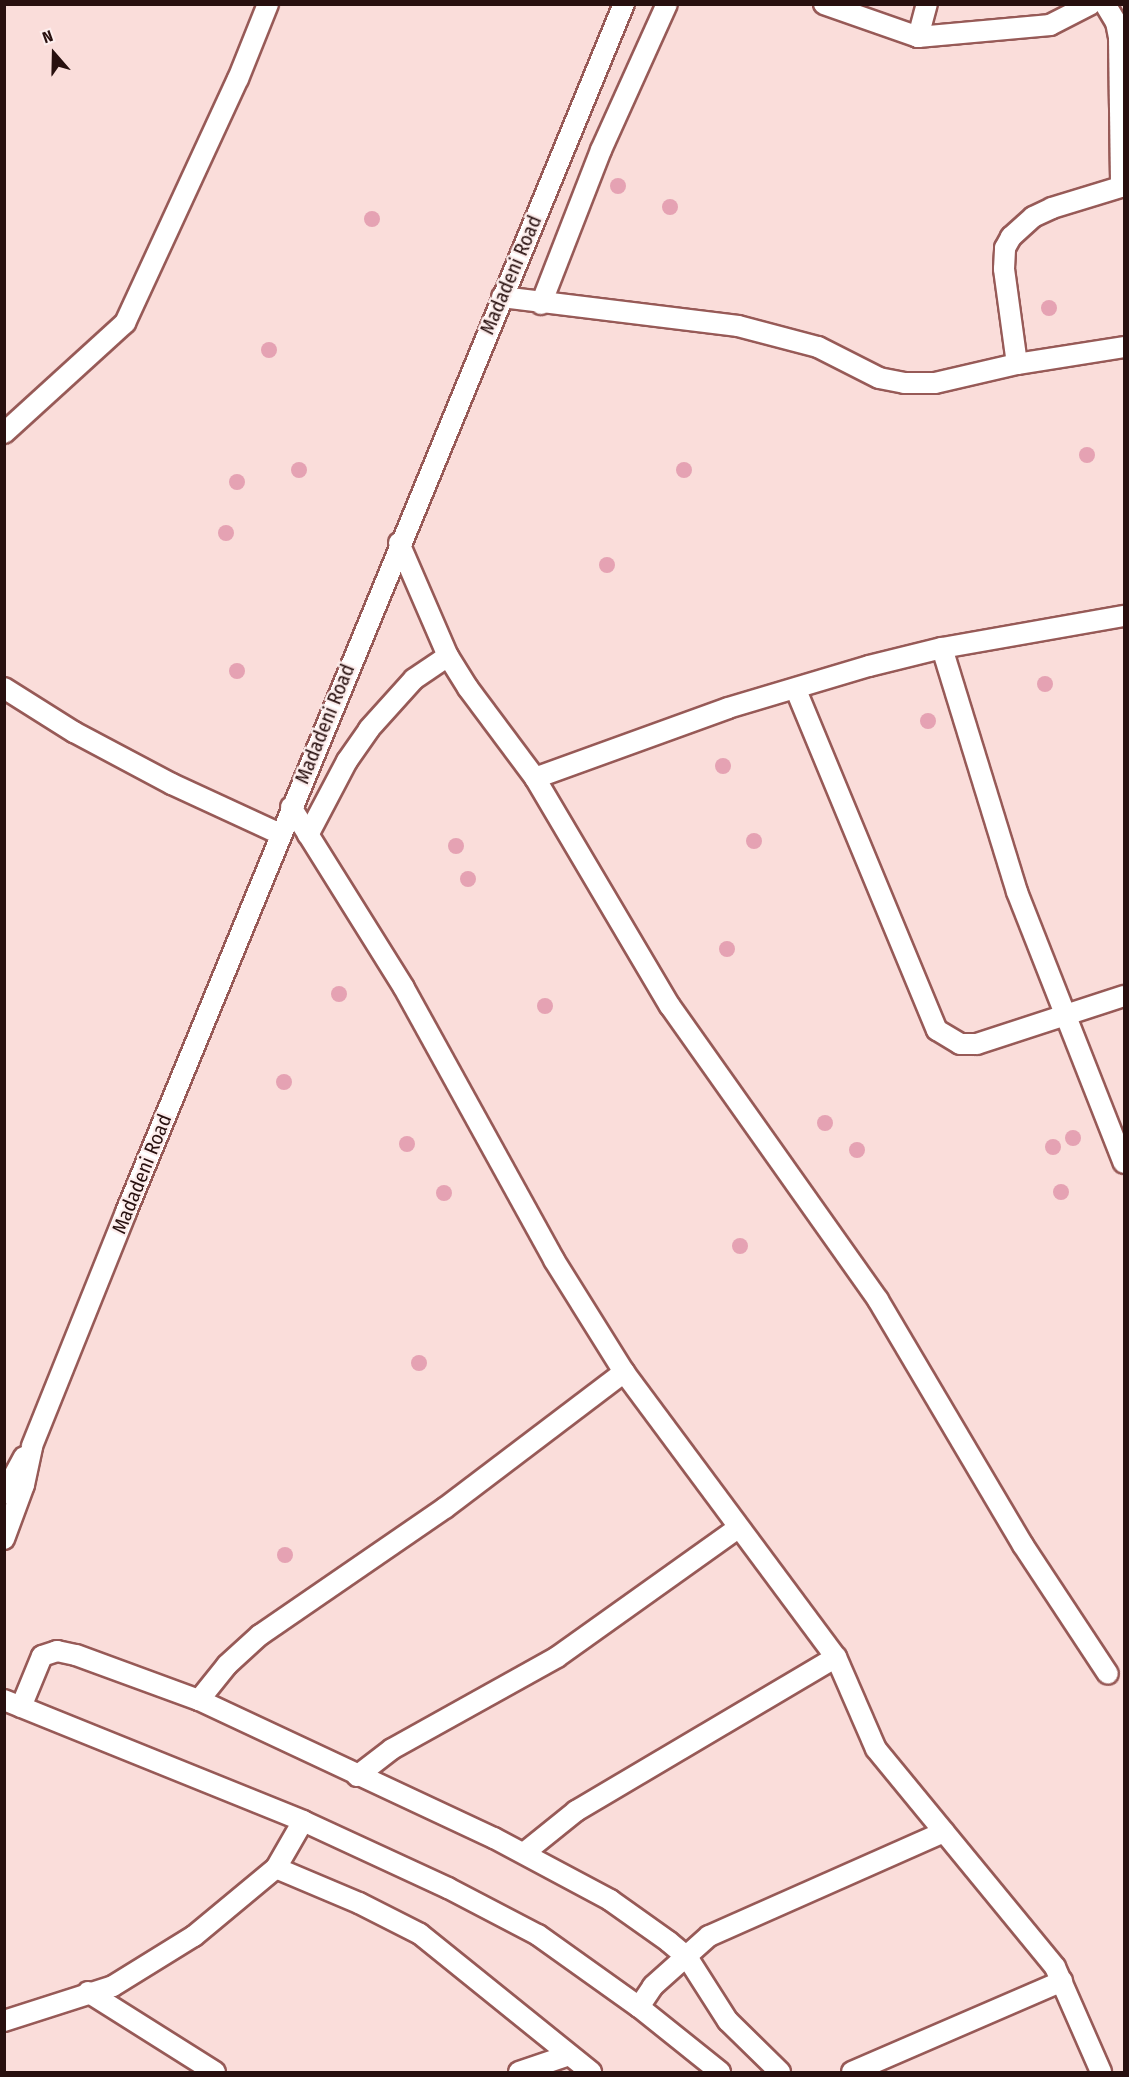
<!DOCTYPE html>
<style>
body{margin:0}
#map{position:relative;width:1129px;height:2077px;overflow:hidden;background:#faddda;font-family:"Fira Sans Condensed",sans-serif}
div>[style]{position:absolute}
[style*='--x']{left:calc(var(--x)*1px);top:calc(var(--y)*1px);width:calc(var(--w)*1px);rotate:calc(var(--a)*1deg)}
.building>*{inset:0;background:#e5a2b3}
.round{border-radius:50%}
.roads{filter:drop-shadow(2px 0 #975a57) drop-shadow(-2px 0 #975a57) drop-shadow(0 2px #975a57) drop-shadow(0 -2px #975a57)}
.minor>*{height:20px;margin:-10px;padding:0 10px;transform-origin:10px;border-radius:10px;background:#fff}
span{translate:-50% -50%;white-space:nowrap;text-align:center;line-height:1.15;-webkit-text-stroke:4.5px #fdeeed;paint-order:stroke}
.street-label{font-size:20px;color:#28100f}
.frame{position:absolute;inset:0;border:6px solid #28100f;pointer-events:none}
.north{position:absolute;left:24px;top:24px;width:60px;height:60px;-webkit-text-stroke:4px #fdeeed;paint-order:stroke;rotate:340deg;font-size:16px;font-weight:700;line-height:24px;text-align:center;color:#28100f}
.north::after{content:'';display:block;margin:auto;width:21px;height:27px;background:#28100f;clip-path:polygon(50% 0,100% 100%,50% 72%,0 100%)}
</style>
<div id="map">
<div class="building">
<div class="round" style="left:610px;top:178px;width:16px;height:16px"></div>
<div class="round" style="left:662px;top:199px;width:16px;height:16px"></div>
<div class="round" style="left:364px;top:211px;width:16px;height:16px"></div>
<div class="round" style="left:1041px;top:300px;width:16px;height:16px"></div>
<div class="round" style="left:261px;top:342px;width:16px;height:16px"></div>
<div class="round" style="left:1079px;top:447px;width:16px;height:16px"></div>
<div class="round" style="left:676px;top:462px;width:16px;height:16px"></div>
<div class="round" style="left:291px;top:462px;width:16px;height:16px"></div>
<div class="round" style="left:229px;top:474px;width:16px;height:16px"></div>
<div class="round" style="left:218px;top:525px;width:16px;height:16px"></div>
<div class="round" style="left:599px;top:557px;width:16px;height:16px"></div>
<div class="round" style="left:229px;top:663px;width:16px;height:16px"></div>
<div class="round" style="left:1037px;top:676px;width:16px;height:16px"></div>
<div class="round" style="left:920px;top:713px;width:16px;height:16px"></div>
<div class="round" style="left:715px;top:758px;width:16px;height:16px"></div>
<div class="round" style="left:746px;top:833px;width:16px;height:16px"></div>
<div class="round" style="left:448px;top:838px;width:16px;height:16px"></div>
<div class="round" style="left:460px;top:871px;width:16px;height:16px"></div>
<div class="round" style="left:719px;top:941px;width:16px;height:16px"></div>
<div class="round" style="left:331px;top:986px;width:16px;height:16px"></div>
<div class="round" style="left:537px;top:998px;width:16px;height:16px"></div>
<div class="round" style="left:276px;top:1074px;width:16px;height:16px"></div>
<div class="round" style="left:817px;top:1115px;width:16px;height:16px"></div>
<div class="round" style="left:1065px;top:1130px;width:16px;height:16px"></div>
<div class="round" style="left:399px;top:1136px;width:16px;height:16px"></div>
<div class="round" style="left:1045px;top:1139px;width:16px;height:16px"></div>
<div class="round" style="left:849px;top:1142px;width:16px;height:16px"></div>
<div class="round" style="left:1053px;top:1184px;width:16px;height:16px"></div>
<div class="round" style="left:436px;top:1185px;width:16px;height:16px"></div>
<div class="round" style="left:732px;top:1238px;width:16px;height:16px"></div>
<div class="round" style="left:411px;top:1355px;width:16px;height:16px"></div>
<div class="round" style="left:277px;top:1547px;width:16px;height:16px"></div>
</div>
<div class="roads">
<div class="minor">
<div style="--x:824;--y:4;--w:100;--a:19.3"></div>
<div style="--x:918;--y:37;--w:133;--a:-5.2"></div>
<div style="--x:1050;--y:25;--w:46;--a:-27.1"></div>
<div style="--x:1105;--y:4;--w:21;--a:59"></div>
<div style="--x:1116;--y:22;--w:16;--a:79"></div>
<div style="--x:1119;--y:38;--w:149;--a:89.2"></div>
<div style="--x:918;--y:37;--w:34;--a:-75"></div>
<div style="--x:502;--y:297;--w:238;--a:7"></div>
<div style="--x:738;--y:326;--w:83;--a:14.7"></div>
<div style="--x:818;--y:347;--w:68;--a:26.9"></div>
<div style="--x:879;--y:378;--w:25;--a:11"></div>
<div style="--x:904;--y:383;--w:31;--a:0"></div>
<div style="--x:935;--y:383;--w:84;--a:-13"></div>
<div style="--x:1017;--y:364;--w:108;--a:-9"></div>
<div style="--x:541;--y:304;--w:165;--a:-68.7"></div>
<div style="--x:601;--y:150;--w:160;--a:-65.7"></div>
<div style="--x:1017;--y:364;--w:96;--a:-97.8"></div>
<div style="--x:1004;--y:269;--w:21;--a:-87"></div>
<div style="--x:1005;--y:248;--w:13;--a:-61"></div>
<div style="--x:1011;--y:237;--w:30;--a:-42"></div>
<div style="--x:1033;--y:217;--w:21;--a:-25"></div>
<div style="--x:1052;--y:208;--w:75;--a:-17"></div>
<div style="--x:4;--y:433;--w:164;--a:-42.3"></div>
<div style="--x:125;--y:323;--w:269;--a:-65.2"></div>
<div style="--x:238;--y:79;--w:81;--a:-68.2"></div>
<div style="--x:399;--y:543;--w:123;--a:66.6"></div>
<div style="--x:448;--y:656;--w:38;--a:58"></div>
<div style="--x:468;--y:688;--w:112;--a:53.3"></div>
<div style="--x:535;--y:778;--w:265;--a:59.4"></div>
<div style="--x:670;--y:1006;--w:360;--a:54.7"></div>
<div style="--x:878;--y:1300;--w:285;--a:59.4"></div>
<div style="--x:1023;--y:1545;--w:154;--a:56.6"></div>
<div style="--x:942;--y:648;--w:255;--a:72.9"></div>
<div style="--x:1017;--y:892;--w:291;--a:68.5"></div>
<div style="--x:4;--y:688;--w:83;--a:32.2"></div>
<div style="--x:74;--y:732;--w:111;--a:28"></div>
<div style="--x:172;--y:784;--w:119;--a:24.8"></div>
<div style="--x:796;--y:690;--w:368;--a:67.5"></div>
<div style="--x:937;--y:1030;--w:27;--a:31"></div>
<div style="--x:960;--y:1044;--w:17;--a:0"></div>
<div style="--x:977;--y:1044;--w:155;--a:-18.1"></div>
<div style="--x:535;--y:778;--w:205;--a:-19.9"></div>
<div style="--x:728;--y:708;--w:147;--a:-16.6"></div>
<div style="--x:869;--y:666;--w:75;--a:-13.9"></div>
<div style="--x:942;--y:648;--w:185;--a:-10"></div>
<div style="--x:291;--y:807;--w:213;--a:58"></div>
<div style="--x:404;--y:988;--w:311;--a:61.1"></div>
<div style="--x:554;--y:1260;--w:132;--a:58"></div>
<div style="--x:624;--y:1372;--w:355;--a:53.4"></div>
<div style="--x:836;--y:1657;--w:100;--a:66.5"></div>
<div style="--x:876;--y:1749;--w:282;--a:50.6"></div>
<div style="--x:1055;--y:1967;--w:115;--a:66.3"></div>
<div style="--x:308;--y:835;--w:84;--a:-62.2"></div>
<div style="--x:347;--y:761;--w:39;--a:-55"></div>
<div style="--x:369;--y:729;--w:67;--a:-48"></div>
<div style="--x:414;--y:679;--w:41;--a:-34.1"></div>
<div style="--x:4;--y:1494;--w:42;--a:-61.6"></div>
<div style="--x:4;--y:1539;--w:58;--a:-69.7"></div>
<div style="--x:24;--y:1485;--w:40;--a:-78"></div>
<div style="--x:32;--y:1446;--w:252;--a:-68.1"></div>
<div style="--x:126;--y:1212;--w:1307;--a:-67.6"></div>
<div style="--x:4;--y:1700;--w:323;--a:22"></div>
<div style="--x:303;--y:1821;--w:160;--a:24.8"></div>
<div style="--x:448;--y:1888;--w:102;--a:27.6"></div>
<div style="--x:538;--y:1935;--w:124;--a:35.5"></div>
<div style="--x:639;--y:2007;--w:104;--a:38.7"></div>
<div style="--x:199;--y:1700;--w:45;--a:-51.3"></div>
<div style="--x:227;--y:1665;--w:45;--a:-42.3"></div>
<div style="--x:260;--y:1635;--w:224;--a:-34.5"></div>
<div style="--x:445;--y:1508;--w:225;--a:-37.2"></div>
<div style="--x:21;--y:1707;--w:55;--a:-67.6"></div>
<div style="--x:42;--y:1656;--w:16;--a:-18"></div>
<div style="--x:57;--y:1651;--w:19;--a:12"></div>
<div style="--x:76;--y:1655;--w:131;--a:20.1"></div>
<div style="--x:199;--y:1700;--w:326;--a:25.1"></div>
<div style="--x:494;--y:1838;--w:132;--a:28.1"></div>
<div style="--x:610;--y:1900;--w:72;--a:35.4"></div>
<div style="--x:669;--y:1942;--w:23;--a:40"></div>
<div style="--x:687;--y:1957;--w:76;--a:57.4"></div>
<div style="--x:728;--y:2021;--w:73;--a:44.4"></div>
<div style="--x:357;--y:1776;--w:44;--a:-37.6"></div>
<div style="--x:392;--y:1749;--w:189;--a:-29.1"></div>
<div style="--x:557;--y:1657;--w:222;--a:-35.5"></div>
<div style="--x:524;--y:1853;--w:67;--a:-38.9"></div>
<div style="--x:576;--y:1811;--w:302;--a:-30.6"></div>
<div style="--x:276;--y:1868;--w:90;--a:22.9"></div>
<div style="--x:359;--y:1903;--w:68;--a:26.9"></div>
<div style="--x:420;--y:1934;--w:220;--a:38.9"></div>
<div style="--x:88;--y:1992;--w:150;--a:32.2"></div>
<div style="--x:639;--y:2007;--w:25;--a:-56"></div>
<div style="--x:653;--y:1986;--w:75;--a:-41.8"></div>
<div style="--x:709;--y:1936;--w:257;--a:-23.9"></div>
<div style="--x:4;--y:2021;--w:114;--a:-17.8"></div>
<div style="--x:113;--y:1986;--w:95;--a:-31.7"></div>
<div style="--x:194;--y:1936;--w:107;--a:-39.7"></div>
<div style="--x:276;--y:1868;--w:54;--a:-60.1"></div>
<div style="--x:519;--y:2072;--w:53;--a:-18.8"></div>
<div style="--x:852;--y:2072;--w:229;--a:-23.4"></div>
</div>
</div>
<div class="street-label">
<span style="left:511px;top:275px;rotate:-67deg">Madadeni Road</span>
<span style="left:325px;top:724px;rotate:-68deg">Madadeni Road</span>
<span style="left:142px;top:1174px;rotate:-68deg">Madadeni Road</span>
</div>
<div class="frame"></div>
<div class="north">N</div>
</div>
